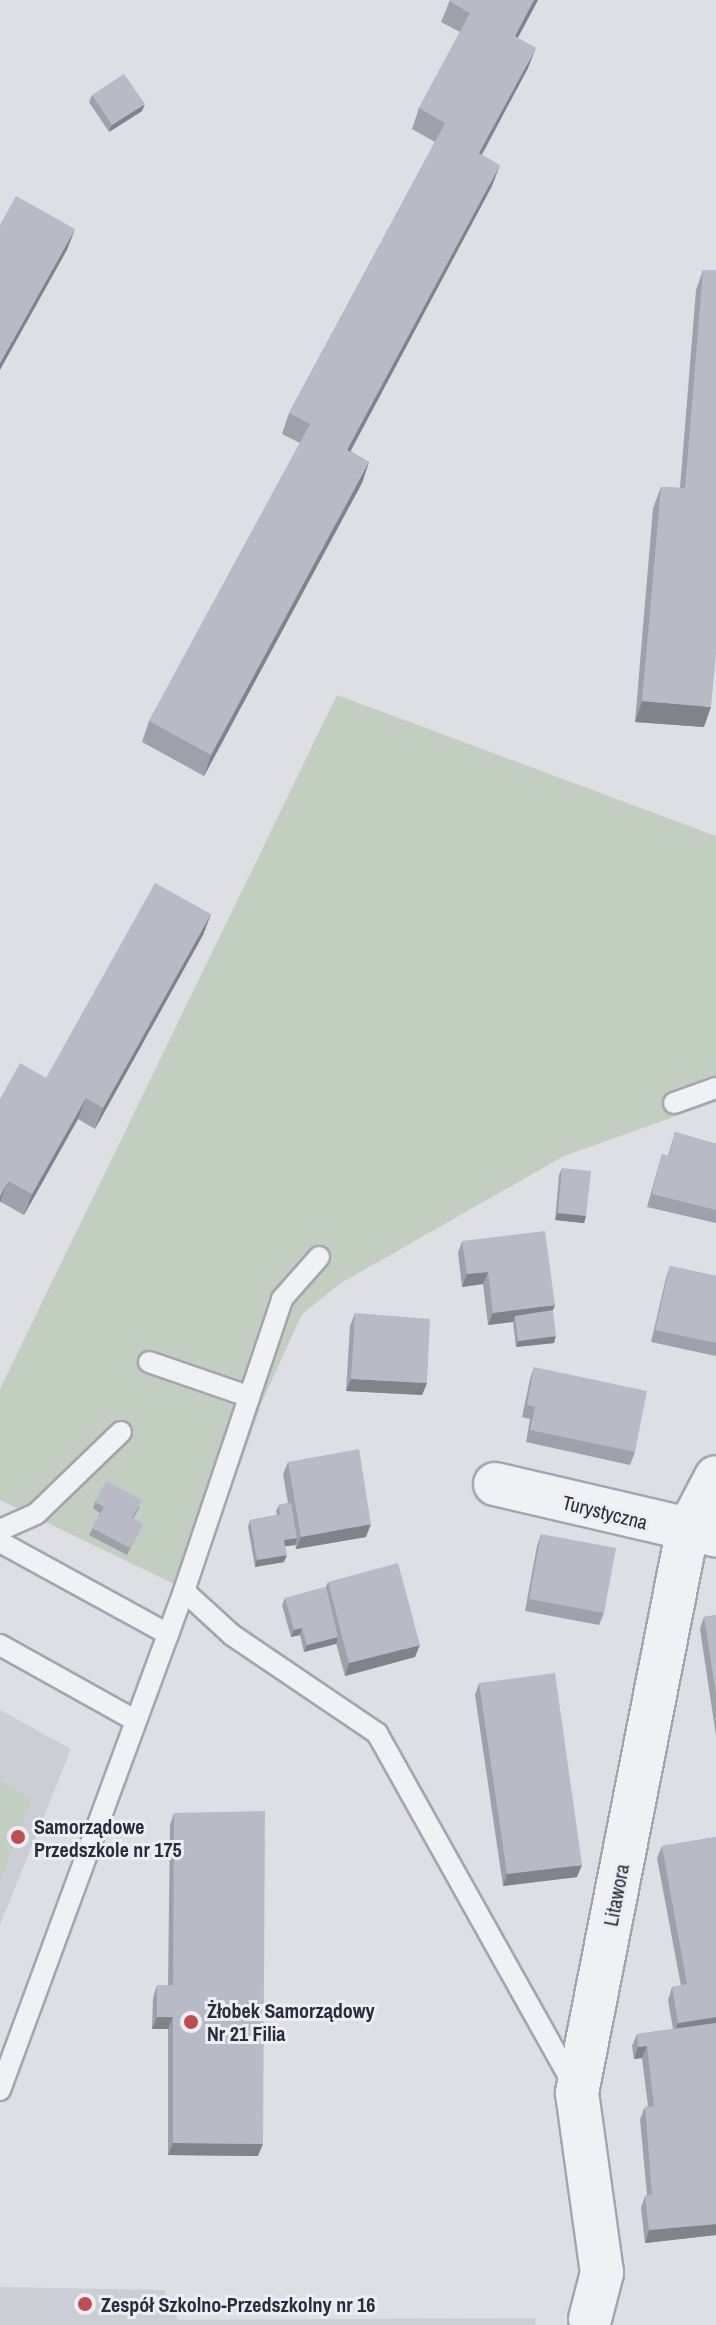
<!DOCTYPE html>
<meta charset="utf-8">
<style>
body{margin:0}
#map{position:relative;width:716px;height:2325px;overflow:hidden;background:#dddfe5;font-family:"Archivo Narrow",sans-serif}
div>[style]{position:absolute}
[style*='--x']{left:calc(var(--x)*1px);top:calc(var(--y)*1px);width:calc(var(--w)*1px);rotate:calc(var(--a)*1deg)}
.built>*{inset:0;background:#ccced6}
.green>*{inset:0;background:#c1cec0}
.roads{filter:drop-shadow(2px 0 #a3a6ae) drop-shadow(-2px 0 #a3a6ae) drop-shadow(0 2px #a3a6ae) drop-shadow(0 -2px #a3a6ae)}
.lane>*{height:20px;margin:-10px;padding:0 10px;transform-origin:10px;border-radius:10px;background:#f0f1f4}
.street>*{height:42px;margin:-21px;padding:0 21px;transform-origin:21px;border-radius:21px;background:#f0f1f4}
.wall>*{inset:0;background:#9ea1a9}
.shaded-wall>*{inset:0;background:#81838a}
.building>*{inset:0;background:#b8bbc5}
.dots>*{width:22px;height:22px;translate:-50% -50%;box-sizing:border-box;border:4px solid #edeef3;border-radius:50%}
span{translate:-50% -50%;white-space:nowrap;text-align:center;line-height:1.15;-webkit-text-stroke:6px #edeef3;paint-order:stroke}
.street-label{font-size:20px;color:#292d3a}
.poi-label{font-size:20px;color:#292d3a;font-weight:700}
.left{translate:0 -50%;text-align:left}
</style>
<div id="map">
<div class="built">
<div style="clip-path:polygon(0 1710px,71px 1749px,0 1925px)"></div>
<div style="clip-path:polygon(0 2287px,164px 2290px,178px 2320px,535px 2318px,536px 2325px,0 2325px)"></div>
</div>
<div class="green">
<div style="clip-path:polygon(337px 695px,716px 836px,716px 1102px,564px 1156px,341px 1283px,302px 1314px,262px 1402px,195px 1594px,0 1500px,0 1389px)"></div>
<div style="clip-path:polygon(0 1781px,32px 1799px,0 1882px)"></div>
</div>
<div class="roads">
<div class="lane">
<div style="--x:674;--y:1103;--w:45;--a:-19.7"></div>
<div style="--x:149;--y:1362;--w:105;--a:19"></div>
<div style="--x:0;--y:1530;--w:39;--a:-24"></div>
<div style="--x:36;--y:1514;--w:118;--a:-44"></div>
<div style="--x:0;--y:1542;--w:192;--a:28.7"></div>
<div style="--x:184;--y:1591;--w:65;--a:42.5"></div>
<div style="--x:232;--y:1635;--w:175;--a:34.1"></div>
<div style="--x:377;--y:1733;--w:404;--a:60.8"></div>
<div style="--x:0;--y:1645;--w:154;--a:29.1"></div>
<div style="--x:0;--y:2090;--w:532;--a:-69.76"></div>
<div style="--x:184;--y:1591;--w:308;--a:-71.4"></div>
<div style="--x:282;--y:1299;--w:56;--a:-48.6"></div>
</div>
<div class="street">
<div style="--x:495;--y:1484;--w:226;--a:13.1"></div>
<div style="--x:590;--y:2319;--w:48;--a:-75.4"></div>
<div style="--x:602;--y:2273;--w:182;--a:-97.9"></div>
<div style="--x:577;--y:2093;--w:572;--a:-78.91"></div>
<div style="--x:687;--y:1532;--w:62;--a:-62.2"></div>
</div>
</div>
<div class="wall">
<div style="clip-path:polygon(450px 0,538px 0,518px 38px,528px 68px,482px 155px,492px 186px,350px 451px,369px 462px,362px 483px,204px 776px,142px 742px,149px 721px,300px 443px,282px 434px,289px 413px,435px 142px,412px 129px,419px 108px,460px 32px,441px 22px)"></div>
<div style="clip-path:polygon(92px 95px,142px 111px,109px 132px,89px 102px)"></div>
<div style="clip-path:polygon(703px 270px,704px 727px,635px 722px,653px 508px,661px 487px,680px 488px,696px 290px)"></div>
<div style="clip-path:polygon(211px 914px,203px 935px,95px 1129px,78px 1119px,24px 1215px,1px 1202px,0 1203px,46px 1078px)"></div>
<div style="clip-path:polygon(675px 1132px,716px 1144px,716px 1223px,647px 1207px,662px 1154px,668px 1156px)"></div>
<div style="clip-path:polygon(562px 1168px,586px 1216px,584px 1223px,555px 1220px,559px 1175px)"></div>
<div style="clip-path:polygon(462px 1241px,552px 1310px,554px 1343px,516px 1347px,513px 1322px,488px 1325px,483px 1284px,462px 1287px,458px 1253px)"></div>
<div style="clip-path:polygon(670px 1266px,716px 1276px,716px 1356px,651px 1342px,666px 1278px)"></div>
<div style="clip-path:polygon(355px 1313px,427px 1383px,422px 1395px,346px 1391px,350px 1326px)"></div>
<div style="clip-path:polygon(534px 1367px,635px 1452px,630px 1465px,526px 1442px,530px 1419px,522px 1417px,530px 1379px)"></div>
<div style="clip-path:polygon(288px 1462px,366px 1537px,296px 1549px,295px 1544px,295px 1545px,285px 1546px,284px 1562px,255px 1567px,248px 1527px,250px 1520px,277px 1515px,276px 1511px,279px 1505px,288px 1503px,283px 1474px)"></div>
<div style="clip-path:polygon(95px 1502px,140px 1507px,133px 1519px,143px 1524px,127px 1555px,89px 1535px,100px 1513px,93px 1508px)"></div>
<div style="clip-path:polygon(541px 1534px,604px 1613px,599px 1625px,525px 1611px,537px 1546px)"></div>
<div style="clip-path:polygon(328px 1582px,415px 1657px,345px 1676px,336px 1643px,304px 1652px,300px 1635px,291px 1637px,282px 1605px,285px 1598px,326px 1587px)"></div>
<div style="clip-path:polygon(716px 1615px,716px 1736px,700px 1629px,704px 1617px)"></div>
<div style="clip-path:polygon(479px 1683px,577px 1877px,503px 1886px,475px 1695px)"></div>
<div style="clip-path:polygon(174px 1813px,258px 2156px,168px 2155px,168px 2029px,152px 2029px,153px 1998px,157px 1985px,168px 1985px,170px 1825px)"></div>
<div style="clip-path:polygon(716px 1837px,716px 2235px,645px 2243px,641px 2208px,645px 2196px,647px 2195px,640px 2119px,645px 2107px,648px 2106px,642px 2058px,634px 2059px,632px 2046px,637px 2034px,673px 2029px,668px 2000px,672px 1987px,681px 1986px,657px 1858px,662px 1846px)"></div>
</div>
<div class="shaded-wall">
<div style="clip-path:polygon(534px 0,538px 0,507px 57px,515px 36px)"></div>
<div style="clip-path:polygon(536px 48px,528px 68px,471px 174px,479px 153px)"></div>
<div style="clip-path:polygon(145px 104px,142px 111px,109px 132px,112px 125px)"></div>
<div style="clip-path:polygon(500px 165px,492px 186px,340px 471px,347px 450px)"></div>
<div style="clip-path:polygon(75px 229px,67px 250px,0 370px,0 363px)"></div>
<div style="clip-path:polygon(369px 462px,362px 483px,204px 776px,211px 755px)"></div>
<div style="clip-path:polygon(642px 701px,711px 707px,704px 727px,635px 722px)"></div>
<div style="clip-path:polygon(211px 914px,203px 935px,95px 1129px,103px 1108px)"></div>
<div style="clip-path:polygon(86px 1098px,78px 1119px,24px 1215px,32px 1194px)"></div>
<div style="clip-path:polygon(8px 1181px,0 1203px,0 1196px)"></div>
<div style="clip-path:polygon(558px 1213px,586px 1216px,584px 1223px,555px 1220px)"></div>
<div style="clip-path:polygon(488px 1272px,483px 1284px,462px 1287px,467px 1274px)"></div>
<div style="clip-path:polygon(555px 1305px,550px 1317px,515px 1316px,513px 1322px,488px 1325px,493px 1313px)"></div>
<div style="clip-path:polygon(556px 1336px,554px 1343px,516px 1347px,518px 1341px)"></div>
<div style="clip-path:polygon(351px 1379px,427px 1383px,422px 1395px,346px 1391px)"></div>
<div style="clip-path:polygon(371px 1524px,366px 1537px,296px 1549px,301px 1537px)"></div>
<div style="clip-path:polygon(297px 1538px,295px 1545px,281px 1547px,284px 1540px)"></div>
<div style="clip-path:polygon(287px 1555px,284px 1562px,255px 1567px,257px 1560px)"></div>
<div style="clip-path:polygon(302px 1628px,300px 1635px,291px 1637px,294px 1630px)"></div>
<div style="clip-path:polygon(338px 1637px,336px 1644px,304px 1652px,307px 1645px)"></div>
<div style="clip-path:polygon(420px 1645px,415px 1657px,345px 1676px,349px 1663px)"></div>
<div style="clip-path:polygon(582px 1865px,577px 1877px,503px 1886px,507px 1874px)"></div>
<div style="clip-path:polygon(157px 2017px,173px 2017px,168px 2029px,152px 2029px)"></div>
<div style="clip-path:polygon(716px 2017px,716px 2028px,674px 2035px,678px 2023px)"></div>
<div style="clip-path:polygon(647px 2046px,642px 2058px,634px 2059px,638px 2047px)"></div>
<div style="clip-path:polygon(173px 2143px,263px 2144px,258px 2156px,168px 2155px)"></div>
<div style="clip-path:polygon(716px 2224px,716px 2235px,645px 2243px,649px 2230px)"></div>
</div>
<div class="building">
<div style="clip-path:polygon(450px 0,534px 0,515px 36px,536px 48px,479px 153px,500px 165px,347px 450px,369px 462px,211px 755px,149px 721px,310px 424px,289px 413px,445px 123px,419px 108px,470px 13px,449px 1px)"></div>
<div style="clip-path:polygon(124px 74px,145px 104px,112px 125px,92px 95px)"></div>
<div style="clip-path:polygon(16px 196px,75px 229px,0 363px,0 225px)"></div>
<div style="clip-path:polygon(703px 270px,716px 270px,716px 653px,711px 707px,642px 701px,661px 487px,685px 488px)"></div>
<div style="clip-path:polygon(155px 883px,211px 914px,103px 1108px,86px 1098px,32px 1194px,8px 1181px,0 1196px,0 1099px,20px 1063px,46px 1078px)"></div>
<div style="clip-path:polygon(675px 1132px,716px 1144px,716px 1210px,652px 1194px,662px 1154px,669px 1156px)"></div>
<div style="clip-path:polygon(562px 1168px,591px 1171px,586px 1216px,558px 1213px)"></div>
<div style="clip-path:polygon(545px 1231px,555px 1305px,493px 1313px,488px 1272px,467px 1274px,462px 1241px)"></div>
<div style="clip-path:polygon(670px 1266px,716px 1276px,716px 1343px,655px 1330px)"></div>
<div style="clip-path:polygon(553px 1310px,556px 1336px,518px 1341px,515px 1316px)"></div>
<div style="clip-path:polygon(355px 1313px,430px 1319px,427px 1383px,351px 1379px)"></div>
<div style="clip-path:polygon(534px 1367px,647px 1391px,635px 1452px,530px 1430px,535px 1407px,527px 1405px)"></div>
<div style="clip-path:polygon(359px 1449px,371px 1524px,301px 1537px,288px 1462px)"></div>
<div style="clip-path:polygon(106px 1481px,142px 1500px,132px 1518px,143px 1524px,130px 1548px,92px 1528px,104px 1507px,95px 1502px)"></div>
<div style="clip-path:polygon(291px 1503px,297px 1538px,284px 1540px,287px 1555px,257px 1560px,250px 1520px,280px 1515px,279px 1505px)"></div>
<div style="clip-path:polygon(541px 1534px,616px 1548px,604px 1613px,529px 1599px)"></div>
<div style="clip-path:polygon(398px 1563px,420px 1645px,349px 1663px,328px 1582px)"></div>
<div style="clip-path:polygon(326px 1587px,338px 1637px,307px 1645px,302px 1628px,294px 1630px,285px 1598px)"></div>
<div style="clip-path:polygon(716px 1615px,716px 1694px,704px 1617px)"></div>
<div style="clip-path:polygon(555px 1673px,582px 1865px,507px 1874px,479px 1683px)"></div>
<div style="clip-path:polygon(265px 1811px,263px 2144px,173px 2143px,173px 2017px,157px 2017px,157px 1985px,173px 1985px,174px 1813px)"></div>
<div style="clip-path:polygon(716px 1837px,716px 2017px,678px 2023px,672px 1987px,687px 1984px,662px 1846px)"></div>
<div style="clip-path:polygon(716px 2023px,716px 2224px,649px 2230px,645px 2196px,652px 2194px,645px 2107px,654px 2106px,647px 2046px,638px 2047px,637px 2034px)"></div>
</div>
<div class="dots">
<div style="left:18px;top:1837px;background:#be4f50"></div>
<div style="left:191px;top:2022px;background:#be4f50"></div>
<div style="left:85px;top:2304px;background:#be4f50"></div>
</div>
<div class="street-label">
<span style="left:605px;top:1512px;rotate:14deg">Turystyczna</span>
<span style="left:616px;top:1895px;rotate:-79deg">Litawora</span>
</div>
<div class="poi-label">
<span class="left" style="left:34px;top:1838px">Samorządowe<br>Przedszkole nr 175</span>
<span class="left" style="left:207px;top:2022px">Żłobek Samorządowy<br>Nr 21 Filia</span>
<span class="left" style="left:101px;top:2304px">Zespół Szkolno-Przedszkolny nr 16</span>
</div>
</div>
